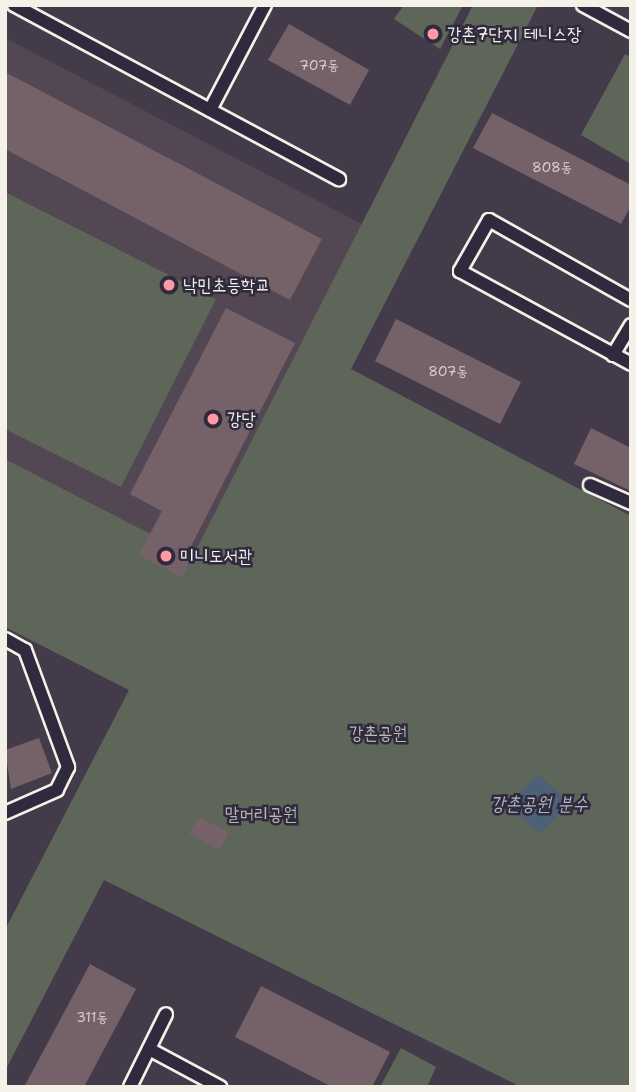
<!DOCTYPE html>
<meta charset="utf-8">
<style>
body{margin:0}
#map{position:relative;width:636px;height:1092px;overflow:hidden;background:#443b4a;font-family:"Shantell Sans","Poor Story",sans-serif}
div>[style]{position:absolute}
[style*='--x']{left:calc(var(--x)*1px);top:calc(var(--y)*1px);width:calc(var(--w)*1px);rotate:calc(var(--a)*1deg)}
.built>*{inset:0;background:#534753}
.green>*{inset:0;background:#5e665a}
.water>*{inset:0;background:#4d6078}
.building>*{inset:0;background:#756269}
.roads{filter:drop-shadow(2px 0 #f4f1e8) drop-shadow(-2px 0 #f4f1e8) drop-shadow(0 2px #f4f1e8) drop-shadow(0 -2px #f4f1e8)}
.lane>*{height:12px;margin:-6px;padding:0 6px;transform-origin:6px;border-radius:6px;background:#2f2a3d}
.dots>*{width:19px;height:19px;translate:-50% -50%;box-sizing:border-box;border:4px solid #2f2a3d;border-radius:50%}
span{translate:-50% -50%;white-space:nowrap;text-align:center;line-height:1.15;-webkit-text-stroke:5px #2f2a3d;paint-order:stroke}
.number-label{font-size:14px;color:#d4cdc8}
.number-label span{-webkit-text-stroke-width:0}
.poi-label{font-size:18px;color:#f4f1e8}
.left{translate:0 -50%;text-align:left}
.park-label{font-size:18px;color:#b8b9af}
.water-label{font-size:19px;color:#b1b7bb;font-style:italic}
.frame{position:absolute;inset:0;border:7px solid #f4f1e8;pointer-events:none}
</style>
<div id="map">
<div class="built">
<div style="clip-path:polygon(5px 38px,364px 225px,193px 557px,5px 459px)"></div>
</div>
<div class="green">
<div style="clip-path:polygon(404px 5px,463px 5px,440px 49px,394px 19px)"></div>
<div style="clip-path:polygon(473px 5px,538px 5px,351px 369px,631px 516px,631px 1087px,521px 1087px,104px 880px,5px 1071px,5px 930px,129px 690px,5px 627px,5px 459px,193px 556px)"></div>
<div style="clip-path:polygon(625px 54px,631px 57px,631px 164px,581px 135px)"></div>
<div style="clip-path:polygon(5px 192px,216px 299px,121px 487px,5px 429px)"></div>
<div style="clip-path:polygon(401px 1048px,436px 1067px,427px 1087px,380px 1087px)"></div>
</div>
<div class="water">
<div style="clip-path:polygon(538px 774px,569px 803px,540px 834px,508px 805px)"></div>
</div>
<div class="building">
<div style="clip-path:polygon(289px 24px,369px 70px,350px 105px,268px 60px)"></div>
<div style="clip-path:polygon(5px 72px,322px 239px,290px 300px,5px 149px)"></div>
<div style="clip-path:polygon(492px 113px,631px 185px,631px 206px,621px 224px,473px 148px)"></div>
<div style="clip-path:polygon(226px 308px,295px 343px,187px 554px,193px 557px,182px 578px,139px 555px,162px 511px,130px 494px)"></div>
<div style="clip-path:polygon(396px 319px,521px 382px,500px 424px,375px 361px)"></div>
<div style="clip-path:polygon(591px 428px,631px 448px,631px 491px,574px 464px)"></div>
<div style="clip-path:polygon(39px 738px,52px 773px,11px 789px,5px 750px)"></div>
<div style="clip-path:polygon(199px 817px,229px 832px,220px 850px,189px 834px)"></div>
<div style="clip-path:polygon(90px 964px,136px 989px,84px 1087px,24px 1087px)"></div>
<div style="clip-path:polygon(261px 986px,390px 1052px,372px 1087px,332px 1087px,235px 1037px)"></div>
</div>
<div class="roads">
<div class="lane">
<div style="--x:14;--y:5;--w:369;--a:28.2"></div>
<div style="--x:583;--y:5;--w:55;--a:28.4"></div>
<div style="--x:210;--y:110;--w:119;--a:-62.4"></div>
<div style="--x:631;--y:300;--w:163;--a:-150.6"></div>
<div style="--x:489;--y:220;--w:59;--a:119.6"></div>
<div style="--x:460;--y:271;--w:195;--a:28.5"></div>
<div style="--x:613;--y:355;--w:35;--a:-59"></div>
<div style="--x:590;--y:485;--w:45;--a:23.7"></div>
<div style="--x:5;--y:639;--w:23;--a:29"></div>
<div style="--x:25;--y:650;--w:125;--a:69.8"></div>
<div style="--x:68;--y:767;--w:25;--a:116"></div>
<div style="--x:57;--y:790;--w:57;--a:156.1"></div>
<div style="--x:149;--y:1049;--w:81;--a:28.2"></div>
<div style="--x:130;--y:1087;--w:81;--a:-63.7"></div>
</div>
</div>
<div class="dots">
<div style="left:433px;top:34px;background:#ff9aa2"></div>
<div style="left:169px;top:285px;background:#ff9aa2"></div>
<div style="left:213px;top:419px;background:#ff9aa2"></div>
<div style="left:166px;top:556px;background:#ff9aa2"></div>
</div>
<div class="number-label">
<span style="left:319px;top:65px">707동</span>
<span style="left:552px;top:167px">808동</span>
<span style="left:448px;top:371px">807동</span>
<span style="left:92px;top:1017px">311동</span>
</div>
<div class="poi-label">
<span class="left" style="left:447px;top:34px">강촌7단지 테니스장</span>
<span class="left" style="left:183px;top:285px">낙민초등학교</span>
<span class="left" style="left:227px;top:419px">강당</span>
<span class="left" style="left:180px;top:556px">미니도서관</span>
</div>
<div class="park-label">
<span style="left:378px;top:733px">강촌공원</span>
<span style="left:261px;top:814px">말머리공원</span>
</div>
<div class="water-label">
<span style="left:539px;top:804px">강촌공원 분수</span>
</div>
<div class="frame"></div>
</div>
